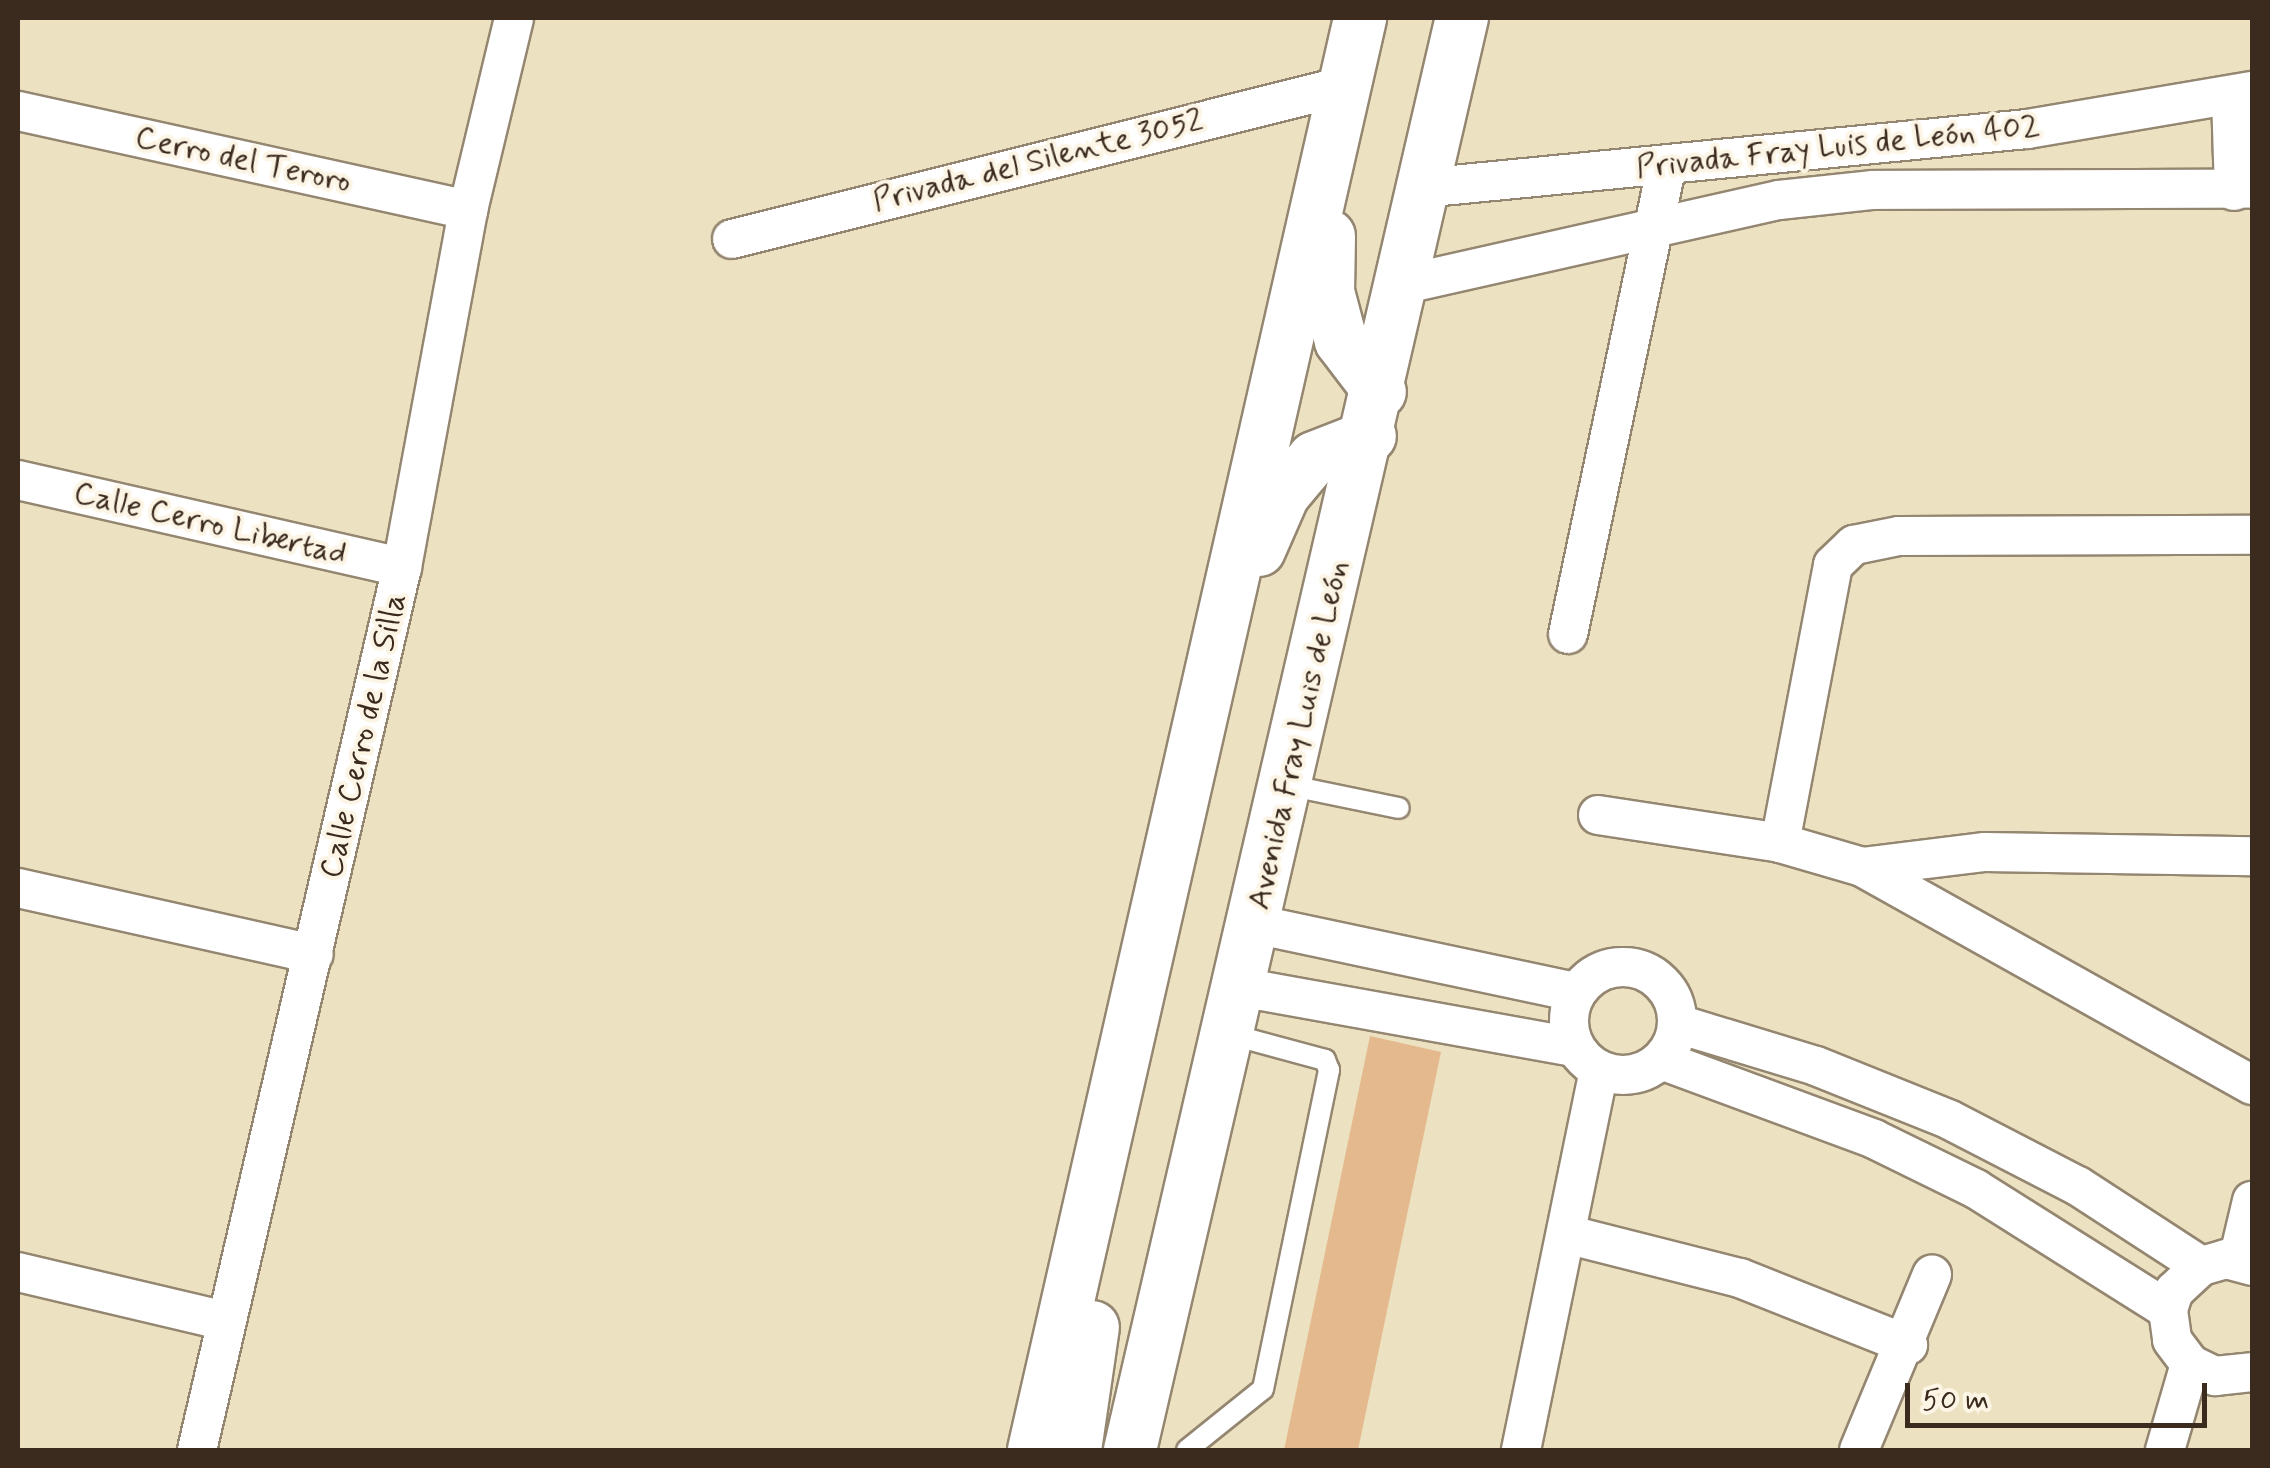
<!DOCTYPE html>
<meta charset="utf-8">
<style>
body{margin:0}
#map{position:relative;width:2270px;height:1468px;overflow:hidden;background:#ece2c1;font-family:Mynerve,sans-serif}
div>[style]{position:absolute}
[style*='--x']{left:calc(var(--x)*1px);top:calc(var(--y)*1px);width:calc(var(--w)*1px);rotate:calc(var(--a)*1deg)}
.building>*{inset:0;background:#e4b98d}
.roads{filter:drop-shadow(2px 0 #948670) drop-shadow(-2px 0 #948670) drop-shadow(0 2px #948670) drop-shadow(0 -2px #948670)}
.service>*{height:20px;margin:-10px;padding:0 10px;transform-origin:10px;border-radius:10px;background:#fff}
.minor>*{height:38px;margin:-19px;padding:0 19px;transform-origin:19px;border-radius:19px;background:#fff}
.minor>.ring{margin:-19px;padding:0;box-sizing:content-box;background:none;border:38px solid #fff;border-radius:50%}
.secondary>*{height:52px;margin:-26px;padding:0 26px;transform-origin:26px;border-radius:26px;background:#fff}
span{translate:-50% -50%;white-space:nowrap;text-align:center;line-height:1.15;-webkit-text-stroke:8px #fcf5e5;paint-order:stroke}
.street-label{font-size:32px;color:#3b2a1e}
.frame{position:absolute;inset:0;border:20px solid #3b2a1e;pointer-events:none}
.scale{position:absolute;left:1905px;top:1383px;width:302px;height:45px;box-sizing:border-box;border:5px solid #3b2a1e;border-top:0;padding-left:12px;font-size:30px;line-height:35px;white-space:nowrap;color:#3b2a1e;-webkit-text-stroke:8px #fcf5e5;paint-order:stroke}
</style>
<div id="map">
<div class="building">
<div style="clip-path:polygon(1370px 1036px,1441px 1052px,1358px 1450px,1284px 1450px)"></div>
</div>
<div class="roads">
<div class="service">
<div style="--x:1287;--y:785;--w:114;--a:11.6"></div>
<div style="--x:1187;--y:1450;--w:97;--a:-38.8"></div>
<div style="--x:1263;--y:1389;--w:326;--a:-78.3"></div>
<div style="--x:1329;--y:1070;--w:11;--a:-112"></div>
<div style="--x:1325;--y:1060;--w:99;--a:-164.8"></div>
</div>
<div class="minor">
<div style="--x:2231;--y:96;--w:95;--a:88.2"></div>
<div style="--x:18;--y:111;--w:461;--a:12.4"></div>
<div style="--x:1422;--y:188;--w:608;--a:-5.57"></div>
<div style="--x:2027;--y:129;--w:228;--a:-9.6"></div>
<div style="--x:732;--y:239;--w:631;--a:-14.04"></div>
<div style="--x:1401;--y:285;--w:387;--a:-12.7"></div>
<div style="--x:1779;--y:200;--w:95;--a:-6.1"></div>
<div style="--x:1873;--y:190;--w:379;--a:-0.2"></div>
<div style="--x:18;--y:480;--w:394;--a:12.8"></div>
<div style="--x:1568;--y:634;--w:478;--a:-78.1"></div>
<div style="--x:1598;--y:815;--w:184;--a:8.7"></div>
<div style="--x:1780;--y:843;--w:85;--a:16.3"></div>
<div style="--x:1862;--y:867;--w:447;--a:29.2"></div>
<div style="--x:1780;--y:843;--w:283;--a:-79.2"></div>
<div style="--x:1833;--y:565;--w:29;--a:-44"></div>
<div style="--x:1854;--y:545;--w:46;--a:-11.3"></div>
<div style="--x:1899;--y:536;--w:353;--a:-0.2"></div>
<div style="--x:1862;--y:867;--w:124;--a:-7"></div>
<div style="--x:1985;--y:852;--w:267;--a:0.9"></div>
<div style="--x:18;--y:888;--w:303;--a:12.6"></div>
<div style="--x:1255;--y:924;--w:328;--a:12"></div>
<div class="ring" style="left:1569px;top:967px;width:70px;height:70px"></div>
<div style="--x:1240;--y:987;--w:339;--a:10.2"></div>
<div style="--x:1678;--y:1024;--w:144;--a:16.9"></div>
<div style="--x:1816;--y:1066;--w:144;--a:21.9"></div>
<div style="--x:1950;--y:1120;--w:144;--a:27.3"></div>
<div style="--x:2078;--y:1186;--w:147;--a:33"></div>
<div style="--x:1661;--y:1060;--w:227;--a:20.3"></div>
<div style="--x:1874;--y:1139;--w:114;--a:26.1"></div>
<div style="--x:1976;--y:1189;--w:227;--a:32.2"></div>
<div style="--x:1566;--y:1234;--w:179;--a:14.2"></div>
<div style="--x:1740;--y:1278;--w:181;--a:21.7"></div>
<div style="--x:2238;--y:1260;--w:61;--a:-76.7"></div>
<div style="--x:2252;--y:1266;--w:27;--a:-165"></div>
<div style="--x:2226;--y:1259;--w:26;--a:164"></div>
<div style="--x:2201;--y:1266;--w:37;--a:137"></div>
<div style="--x:2174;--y:1291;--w:20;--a:108"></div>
<div style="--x:2168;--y:1310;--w:30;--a:82"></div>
<div style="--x:2172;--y:1340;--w:30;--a:53"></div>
<div style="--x:2190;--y:1364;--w:28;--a:26"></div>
<div style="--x:2215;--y:1376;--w:37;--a:-6"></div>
<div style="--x:18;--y:1272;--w:214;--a:13.3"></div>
<div style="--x:197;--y:1450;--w:906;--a:-76.93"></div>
<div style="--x:402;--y:567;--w:363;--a:-79.5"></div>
<div style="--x:468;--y:210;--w:197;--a:-76.5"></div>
<div style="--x:1521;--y:1450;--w:388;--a:-78.4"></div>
<div style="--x:1859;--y:1450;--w:190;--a:-67.4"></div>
<div style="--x:2165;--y:1450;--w:90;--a:-73.8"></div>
</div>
<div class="secondary">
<div style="--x:1329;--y:236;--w:56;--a:91"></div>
<div style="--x:1328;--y:292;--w:51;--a:75.1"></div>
<div style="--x:1341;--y:341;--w:64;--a:52.6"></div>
<div style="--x:1259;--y:550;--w:60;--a:-66.4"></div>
<div style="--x:1283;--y:495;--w:48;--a:-50"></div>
<div style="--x:1314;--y:458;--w:60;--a:-21.4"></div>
<div style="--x:1034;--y:1450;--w:1469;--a:-77.17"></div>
<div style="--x:1075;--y:1450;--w:124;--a:-81.7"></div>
<div style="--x:1130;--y:1450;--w:1470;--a:-76.95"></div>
</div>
</div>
<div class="street-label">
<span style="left:1838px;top:147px;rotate:-6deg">Privada Fray Luis de León 402</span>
<span style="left:243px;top:160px;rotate:12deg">Cerro del Teroro</span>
<span style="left:1038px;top:161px;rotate:-14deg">Privada del Silente 3052</span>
<span style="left:210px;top:524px;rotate:13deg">Calle Cerro Libertad</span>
<span style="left:1299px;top:735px;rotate:-77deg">Avenida Fray Luis de León</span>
<span style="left:364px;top:736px;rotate:-77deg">Calle Cerro de la Silla</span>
</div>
<div class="frame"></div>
<div class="scale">50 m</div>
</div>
